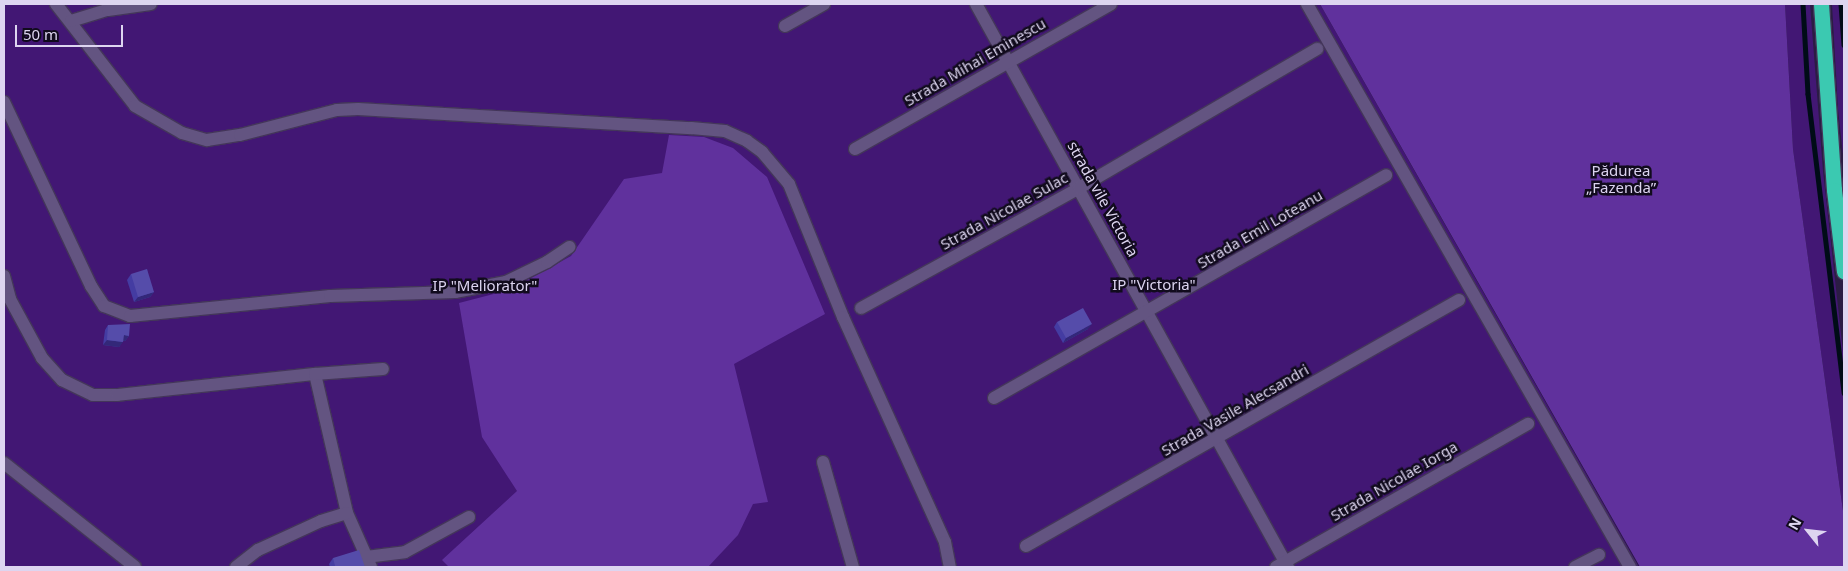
<!DOCTYPE html>
<meta charset="utf-8">
<style>
body{margin:0}
#map{position:relative;width:1848px;height:571px;overflow:hidden;background:#2b1c44;font-family:"Noto Sans",sans-serif}
div>[style]{position:absolute}
[style*='--x']{left:calc(var(--x)*1px);top:calc(var(--y)*1px);width:calc(var(--w)*1px);rotate:calc(var(--a)*1deg)}
.green>*{inset:0;background:#421774}
.forest>*{inset:0;background:#60319d}
.stream>*{height:4.5px;margin:-2.25px;padding:0 2.25px;transform-origin:2.25px;border-radius:2.25px;background:#000c17}
.roads{filter:drop-shadow(1px 0 #44365a) drop-shadow(-1px 0 #44365a) drop-shadow(0 1px #44365a) drop-shadow(0 -1px #44365a)}
.minor>*{height:12px;margin:-6px;padding:0 6px;transform-origin:6px;border-radius:6px;background:#635481}
.highway>*{height:15px;margin:-7.5px;padding:0 7.5px;transform-origin:7.5px;border-radius:7.5px;background:#3bc9b1}
.wall>*{inset:0;background:#443ca2}
.shaded-wall>*{inset:0;background:#332879}
.building>*{inset:0;background:#554caa}
span{translate:-50% -50%;white-space:nowrap;text-align:center;line-height:1.15;-webkit-text-stroke:5px #110b1d;paint-order:stroke}
.street-label{font-size:15px;color:#ddd5f0}
.park-label{font-size:15px;color:#dcd4f0}
.frame{position:absolute;inset:0;border:5px solid #ddd5f0;pointer-events:none}
.north{position:absolute;left:1783px;top:506px;width:50px;height:50px;-webkit-text-stroke:4px #110b1d;paint-order:stroke;rotate:299deg;font-size:14px;font-weight:700;line-height:20px;text-align:center;color:#ddd5f0}
.north::after{content:'';display:block;margin:auto;width:18px;height:22px;background:#ddd5f0;clip-path:polygon(50% 0,100% 100%,50% 72%,0 100%)}
.scale{position:absolute;left:15px;top:25px;width:108px;height:22px;box-sizing:border-box;border:2px solid #ddd5f0;border-top:0;padding-left:6px;font-size:15px;line-height:18px;white-space:nowrap;color:#ddd5f0;-webkit-text-stroke:4px #110b1d;paint-order:stroke}
</style>
<div id="map">
<div class="green">
<div style="clip-path:polygon(4px 4px,1320px 4px,1639px 567px,4px 567px)"></div>
<div style="clip-path:polygon(1785px 4px,1810px 4px,1823px 171px,1844px 361px,1844px 518px,1793px 149px)"></div>
<div style="clip-path:polygon(1832px 4px,1844px 4px,1844px 164px,1838px 109px)"></div>
</div>
<div class="forest">
<div style="clip-path:polygon(1320px 4px,1785px 4px,1793px 149px,1844px 518px,1844px 567px,1640px 567px)"></div>
<div style="clip-path:polygon(669px 135px,704px 137px,733px 148px,767px 177px,825px 314px,734px 364px,768px 502px,753px 504px,738px 535px,708px 567px,449px 567px,442px 560px,517px 491px,482px 437px,459px 303px,509px 290px,571px 256px,624px 179px,662px 173px)"></div>
</div>
<div class="stream">
<div style="--x:1803;--y:4;--w:90;--a:86.8"></div>
<div style="--x:1808;--y:94;--w:301;--a:83.1"></div>
<div style="--x:1841;--y:4;--w:41;--a:85.8"></div>
</div>
<div class="roads">
<div class="minor">
<div style="--x:56;--y:4;--w:129;--a:52.2"></div>
<div style="--x:135;--y:106;--w:54;--a:29.9"></div>
<div style="--x:182;--y:133;--w:26;--a:16"></div>
<div style="--x:207;--y:140;--w:33;--a:-9"></div>
<div style="--x:240;--y:135;--w:100;--a:-14.5"></div>
<div style="--x:337;--y:110;--w:21;--a:-3"></div>
<div style="--x:358;--y:109;--w:334;--a:3.3"></div>
<div style="--x:691;--y:128;--w:34;--a:5"></div>
<div style="--x:725;--y:131;--w:24;--a:24"></div>
<div style="--x:747;--y:141;--w:19;--a:36"></div>
<div style="--x:762;--y:152;--w:42;--a:49.8"></div>
<div style="--x:789;--y:184;--w:144;--a:67.9"></div>
<div style="--x:843;--y:317;--w:247;--a:65.6"></div>
<div style="--x:945;--y:542;--w:25;--a:79"></div>
<div style="--x:976;--y:4;--w:644;--a:61.01"></div>
<div style="--x:1307;--y:4;--w:649;--a:60.16"></div>
<div style="--x:71;--y:21;--w:39;--a:-17"></div>
<div style="--x:108;--y:10;--w:43;--a:-7.9"></div>
<div style="--x:785;--y:26;--w:45;--a:-29.4"></div>
<div style="--x:4;--y:102;--w:204;--a:64.7"></div>
<div style="--x:91;--y:286;--w:24;--a:57"></div>
<div style="--x:104;--y:306;--w:28;--a:21"></div>
<div style="--x:130;--y:316;--w:201;--a:-5.7"></div>
<div style="--x:330;--y:296;--w:125;--a:-1.8"></div>
<div style="--x:455;--y:292;--w:52;--a:-11.1"></div>
<div style="--x:506;--y:282;--w:46;--a:-26"></div>
<div style="--x:547;--y:262;--w:27;--a:-34"></div>
<div style="--x:855;--y:149;--w:294;--a:-29.5"></div>
<div style="--x:4;--y:276;--w:24;--a:75"></div>
<div style="--x:10;--y:299;--w:67;--a:61.5"></div>
<div style="--x:42;--y:358;--w:30;--a:48"></div>
<div style="--x:62;--y:380;--w:34;--a:26"></div>
<div style="--x:93;--y:395;--w:24;--a:0"></div>
<div style="--x:117;--y:395;--w:199;--a:-6.1"></div>
<div style="--x:315;--y:374;--w:143;--a:77"></div>
<div style="--x:347;--y:513;--w:59;--a:66"></div>
<div style="--x:861;--y:308;--w:249;--a:-28.8"></div>
<div style="--x:1079;--y:188;--w:276;--a:-30.3"></div>
<div style="--x:315;--y:374;--w:68;--a:-4.2"></div>
<div style="--x:994;--y:398;--w:451;--a:-29.6"></div>
<div style="--x:823;--y:462;--w:109;--a:74.1"></div>
<div style="--x:4;--y:463;--w:167;--a:38.4"></div>
<div style="--x:1026;--y:546;--w:498;--a:-29.6"></div>
<div style="--x:366;--y:557;--w:39;--a:-7"></div>
<div style="--x:405;--y:552;--w:73;--a:-28.7"></div>
<div style="--x:236;--y:567;--w:28;--a:-38"></div>
<div style="--x:258;--y:550;--w:69;--a:-24.7"></div>
<div style="--x:321;--y:521;--w:27;--a:-17"></div>
<div style="--x:1276;--y:567;--w:290;--a:-29.6"></div>
<div style="--x:1575;--y:567;--w:27;--a:-27"></div>
</div>
<div class="highway">
<div style="--x:1821;--y:4;--w:186;--a:86"></div>
<div style="--x:1834;--y:190;--w:82;--a:83"></div>
</div>
</div>
<div class="wall">
<div style="clip-path:polygon(131px 274px,154px 292px,150px 297px,134px 302px,127px 280px)"></div>
<div style="clip-path:polygon(1057px 322px,1088px 329px,1063px 343px,1054px 327px)"></div>
<div style="clip-path:polygon(108px 325px,129px 336px,125px 341px,123px 341px,119px 347px,103px 345px,105px 330px)"></div>
<div style="clip-path:polygon(333px 558px,365px 567px,330px 567px,329px 564px)"></div>
</div>
<div class="shaded-wall">
<div style="clip-path:polygon(154px 292px,150px 297px,134px 302px,138px 297px)"></div>
<div style="clip-path:polygon(1092px 324px,1088px 329px,1063px 343px,1066px 338px)"></div>
<div style="clip-path:polygon(124px 335px,129px 336px,125px 341px,120px 340px)"></div>
<div style="clip-path:polygon(107px 340px,123px 342px,119px 347px,103px 345px)"></div>
</div>
<div class="building">
<div style="clip-path:polygon(147px 269px,154px 292px,138px 297px,131px 274px)"></div>
<div style="clip-path:polygon(1083px 308px,1092px 324px,1066px 338px,1057px 322px)"></div>
<div style="clip-path:polygon(130px 324px,129px 336px,124px 335px,123px 342px,107px 340px,108px 325px)"></div>
<div style="clip-path:polygon(359px 550px,365px 567px,331px 567px,335px 566px,333px 558px)"></div>
</div>
<div class="street-label">
<span style="left:975px;top:62px;rotate:-30deg">Strada Mihai Eminescu</span>
<span style="left:1103px;top:199px;rotate:61deg">strada vile Victoria</span>
<span style="left:1004px;top:211px;rotate:-29deg">Strada Nicolae Sulac</span>
<span style="left:1260px;top:229px;rotate:-30deg">Strada Emil Loteanu</span>
<span style="left:1235px;top:410px;rotate:-30deg">Strada Vasile Alecsandri</span>
<span style="left:1394px;top:481px;rotate:-30deg">Strada Nicolae Iorga</span>
</div>
<div class="park-label">
<span style="left:1621px;top:179px">Pădurea<br>„Fazenda”</span>
<span style="left:1154px;top:285px">IP "Victoria"</span>
<span style="left:485px;top:286px">IP "Meliorator"</span>
</div>
<div class="frame"></div>
<div class="north">N</div>
<div class="scale">50 m</div>
</div>
